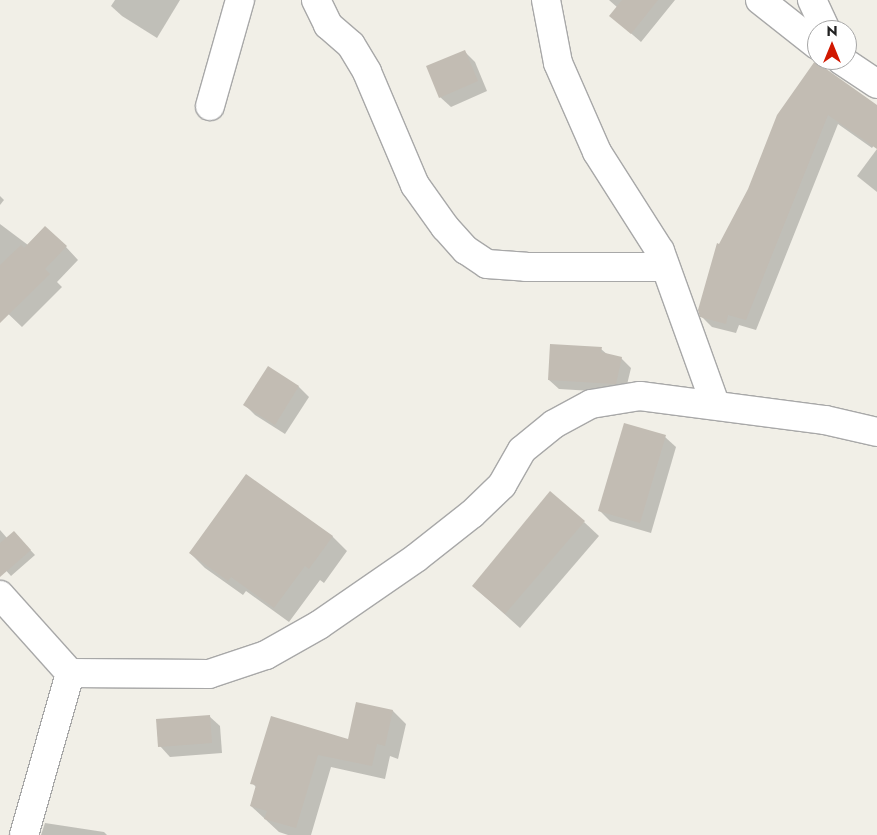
<!DOCTYPE html>
<style>
body{margin:0}
#map{position:relative;width:877px;height:835px;overflow:hidden;background:#f1efe7;font-family:Jost,sans-serif}
div>[style]{position:absolute}
[style*='--x']{left:calc(var(--x)*1px);top:calc(var(--y)*1px);width:calc(var(--w)*1px);rotate:calc(var(--a)*1deg)}
.shadow>*{inset:0;background:#0003}
.building>*{inset:0;background:#c2bcb3}
.roads{filter:drop-shadow(1px 0 #a8a8a8) drop-shadow(-1px 0 #a8a8a8) drop-shadow(0 1px #a8a8a8) drop-shadow(0 -1px #a8a8a8)}
.street>*{height:28px;margin:-14px;padding:0 14px;transform-origin:14px;border-radius:14px;background:#fff}
span{translate:-50% -50%;white-space:nowrap;text-align:center;line-height:1.15;-webkit-text-stroke:4px #fff;paint-order:stroke}
.north{position:absolute;left:807px;top:20px;width:50px;height:50px;box-sizing:border-box;background:#fff;border:1px solid #a6a6a6;border-radius:50%;rotate:0deg;font-size:14px;font-weight:700;line-height:20px;text-align:center;color:#212121}
.north::after{content:'';display:block;margin:auto;width:18px;height:22px;background:#d11800;clip-path:polygon(50% 0,100% 100%,50% 72%,0 100%)}
</style>
<div id="map">
<div class="shadow">
<div style="clip-path:polygon(115px 0,180px 0,157px 38px,122px 16px,111px 6px)"></div>
<div style="clip-path:polygon(609px 0,675px 0,641px 42px,611px 16px,618px 8px)"></div>
<div style="clip-path:polygon(465px 52px,475px 62px,487px 91px,451px 107px,440px 97px)"></div>
<div style="clip-path:polygon(877px 106px,877px 141px,872px 148px,838px 124px,756px 330px,739px 325px,736px 333px,712px 327px,701px 316px,720px 245px,749px 190px,778px 116px)"></div>
<div style="clip-path:polygon(877px 149px,877px 192px,857px 176px)"></div>
<div style="clip-path:polygon(0 196px,4px 200px,0 205px)"></div>
<div style="clip-path:polygon(0 224px,28px 245px,66px 247px,78px 260px,57px 282px,62px 287px,22px 327px,0 306px)"></div>
<div style="clip-path:polygon(601px 349px,608px 355px,621px 358px,631px 368px,625px 393px,559px 389px,549px 380px)"></div>
<div style="clip-path:polygon(269px 368px,299px 387px,309px 397px,285px 434px,255px 415px,245px 405px)"></div>
<div style="clip-path:polygon(665px 437px,676px 447px,651px 533px,610px 521px,600px 511px)"></div>
<div style="clip-path:polygon(584px 522px,599px 536px,520px 628px,473px 586px)"></div>
<div style="clip-path:polygon(0 530px,7px 538px,18px 537px,35px 555px,11px 576px,0 564px)"></div>
<div style="clip-path:polygon(332px 536px,347px 551px,324px 583px,320px 580px,289px 622px,246px 591px,243px 595px,205px 568px,190px 553px)"></div>
<div style="clip-path:polygon(357px 703px,393px 711px,406px 724px,398px 759px,390px 756px,385px 779px,331px 767px,311px 835px,288px 835px,279px 832px,251px 806px,257px 788px,252px 783px,349px 740px)"></div>
<div style="clip-path:polygon(209px 716px,220px 726px,222px 753px,170px 757px,160px 746px)"></div>
<div style="clip-path:polygon(45px 823px,104px 832px,107px 835px,41px 835px)"></div>
</div>
<div class="building">
<div style="clip-path:polygon(622px 0,658px 0,631px 34px,609px 16px)"></div>
<div style="clip-path:polygon(465px 50px,478px 81px,439px 98px,426px 66px)"></div>
<div style="clip-path:polygon(815px 61px,877px 105px,877px 149px,828px 115px,746px 320px,728px 315px,726px 324px,700px 317px,698px 310px,717px 243px,719px 244px,748px 189px,777px 115px)"></div>
<div style="clip-path:polygon(45px 226px,67px 246px,45px 269px,50px 274px,0 323px,0 265px,21px 245px,24px 248px)"></div>
<div style="clip-path:polygon(550px 344px,602px 347px,601px 352px,622px 357px,616px 384px,548px 380px)"></div>
<div style="clip-path:polygon(268px 366px,299px 386px,275px 425px,243px 405px)"></div>
<div style="clip-path:polygon(624px 423px,666px 435px,640px 523px,598px 511px)"></div>
<div style="clip-path:polygon(246px 474px,333px 536px,309px 569px,305px 566px,274px 608px,231px 577px,228px 581px,189px 553px)"></div>
<div style="clip-path:polygon(550px 491px,585px 521px,505px 614px,472px 586px)"></div>
<div style="clip-path:polygon(14px 531px,31px 550px,0 577px,0 543px)"></div>
<div style="clip-path:polygon(356px 702px,393px 710px,385px 746px,377px 744px,372px 766px,318px 755px,296px 828px,264px 819px,267px 811px,250px 806px,256px 785px,250px 784px,271px 716px,348px 739px)"></div>
<div style="clip-path:polygon(210px 715px,212px 743px,158px 747px,156px 719px)"></div>
</div>
<div class="roads">
<div class="street">
<div style="--x:316;--y:0;--w:28;--a:64"></div>
<div style="--x:328;--y:25;--w:30;--a:41"></div>
<div style="--x:351;--y:45;--w:31;--a:59"></div>
<div style="--x:367;--y:72;--w:123;--a:67"></div>
<div style="--x:415;--y:185;--w:52;--a:54.5"></div>
<div style="--x:445;--y:227;--w:31;--a:48"></div>
<div style="--x:466;--y:250;--w:25;--a:34"></div>
<div style="--x:487;--y:264;--w:39;--a:4"></div>
<div style="--x:526;--y:267;--w:139;--a:0"></div>
<div style="--x:546;--y:0;--w:64;--a:79.2"></div>
<div style="--x:558;--y:63;--w:97;--a:66.3"></div>
<div style="--x:597;--y:152;--w:117;--a:57.5"></div>
<div style="--x:660;--y:251;--w:163;--a:70.2"></div>
<div style="--x:760;--y:0;--w:73;--a:38.3"></div>
<div style="--x:812;--y:0;--w:33;--a:65"></div>
<div style="--x:841;--y:60;--w:43;--a:33.7"></div>
<div style="--x:210;--y:106;--w:110;--a:-74.2"></div>
<div style="--x:0;--y:595;--w:105;--a:48.1"></div>
<div style="--x:70;--y:673;--w:139;--a:0.4"></div>
<div style="--x:209;--y:674;--w:60;--a:-18.4"></div>
<div style="--x:266;--y:655;--w:61;--a:-29.5"></div>
<div style="--x:319;--y:625;--w:118;--a:-34.6"></div>
<div style="--x:416;--y:558;--w:71;--a:-38.2"></div>
<div style="--x:472;--y:514;--w:42;--a:-44"></div>
<div style="--x:502;--y:485;--w:40;--a:-60.3"></div>
<div style="--x:522;--y:450;--w:41;--a:-39.1"></div>
<div style="--x:554;--y:424;--w:42;--a:-28.4"></div>
<div style="--x:591;--y:404;--w:50;--a:-9.3"></div>
<div style="--x:640;--y:396;--w:187;--a:7.4"></div>
<div style="--x:825;--y:420;--w:53;--a:13"></div>
<div style="--x:24;--y:835;--w:168;--a:-74.1"></div>
</div>
</div>
<div class="north">N</div>
</div>
